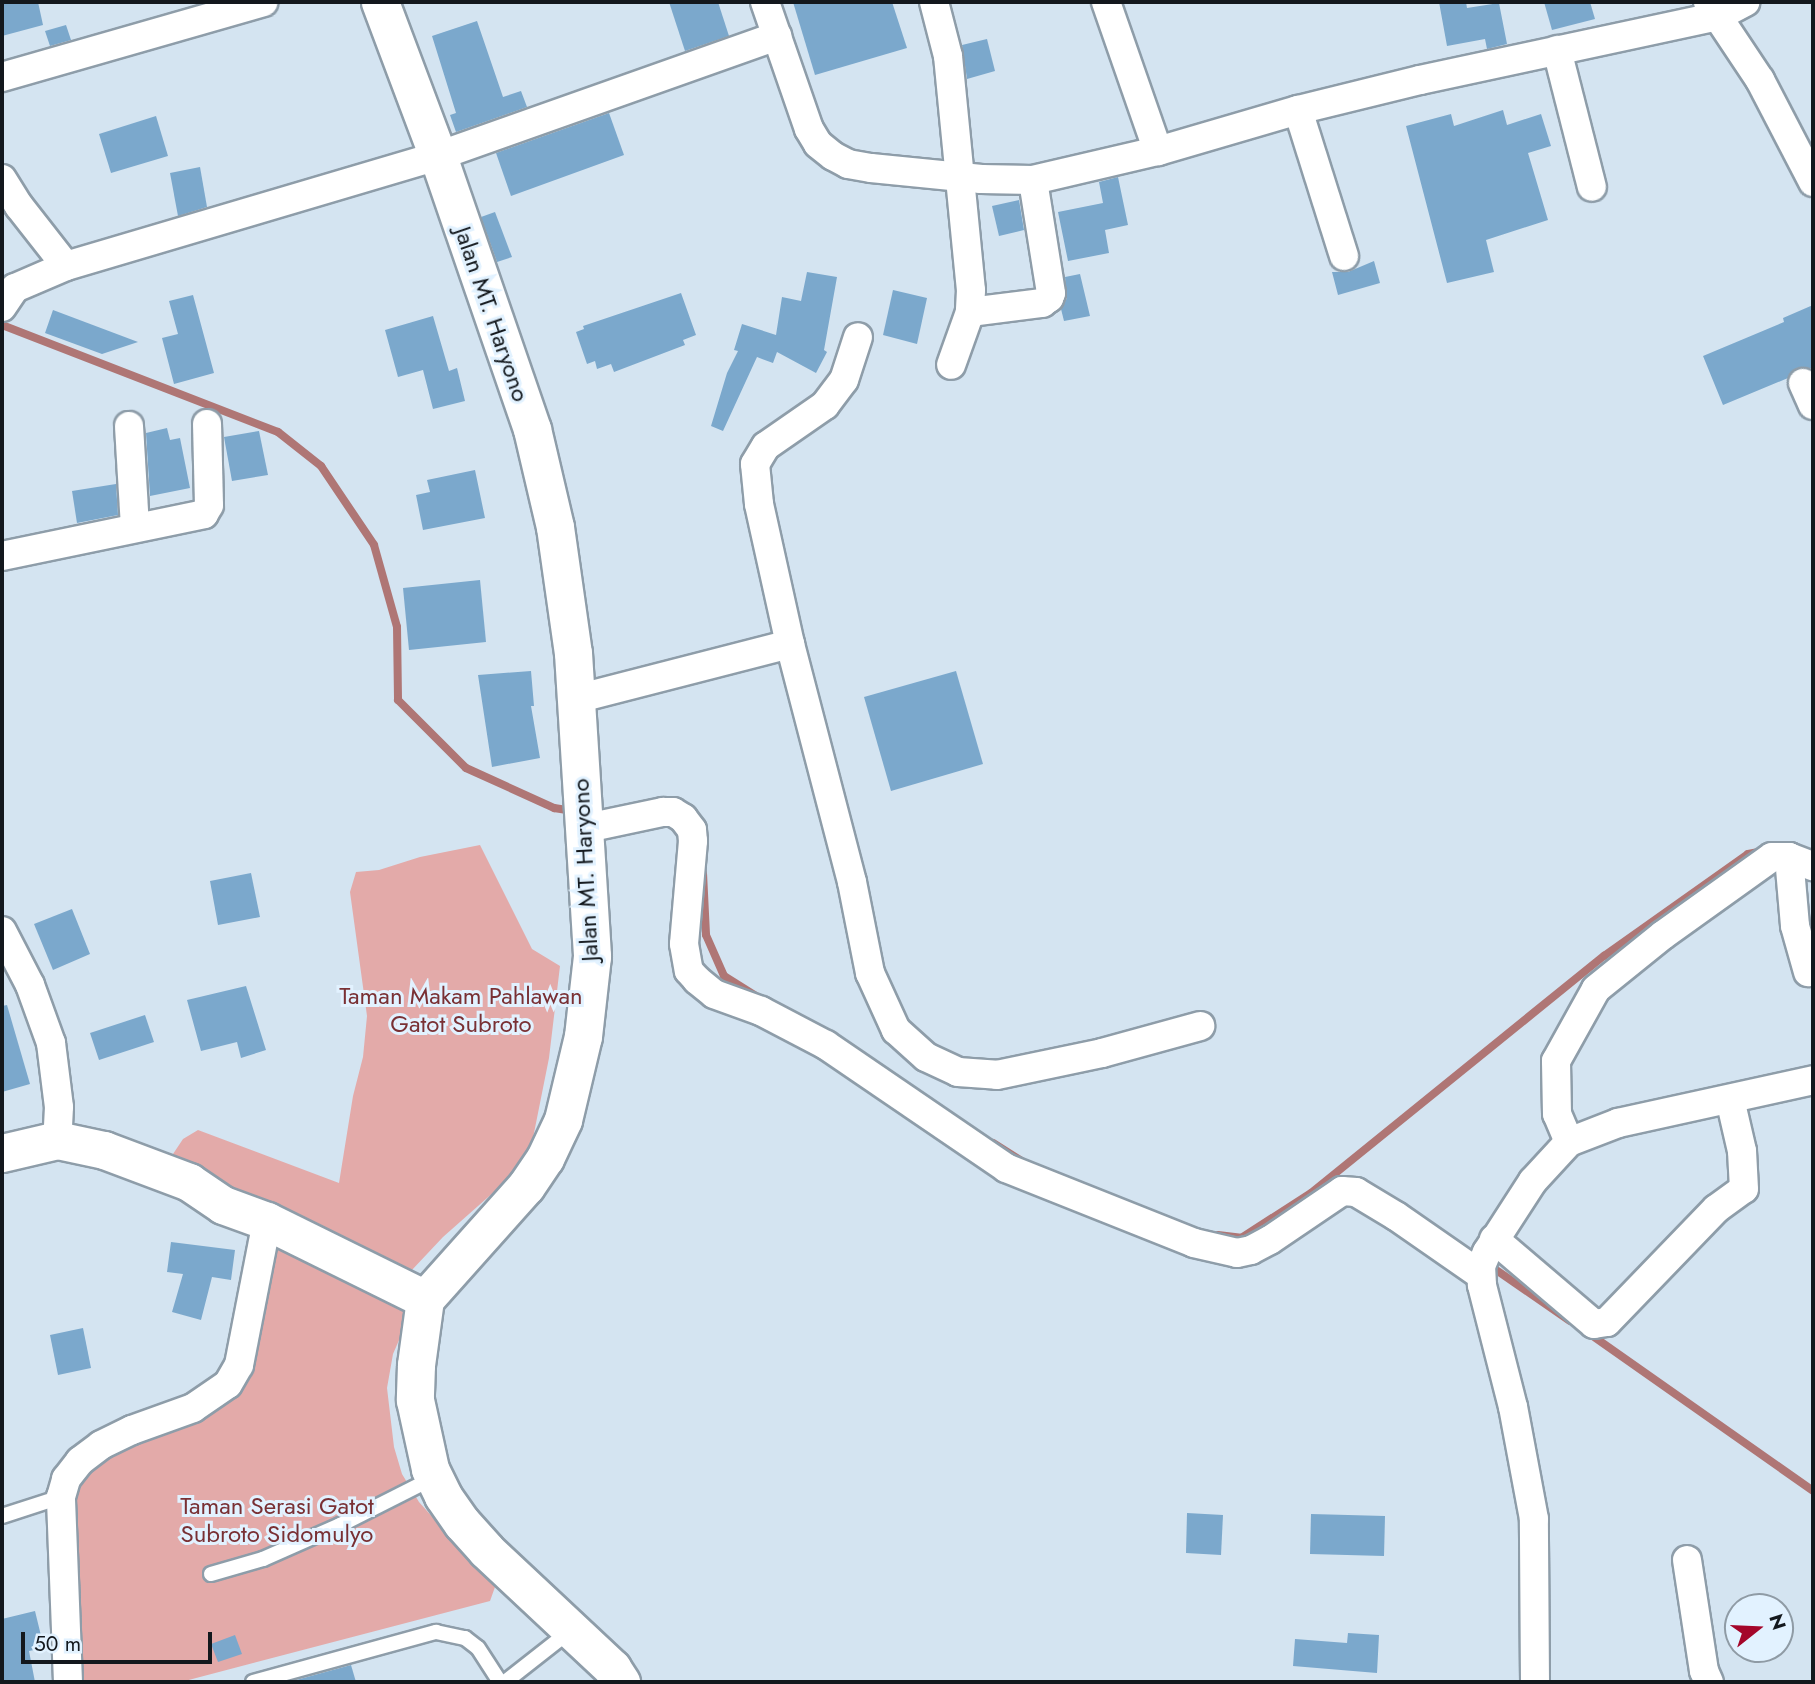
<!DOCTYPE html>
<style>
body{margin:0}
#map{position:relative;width:1815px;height:1684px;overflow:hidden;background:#d4e4f1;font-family:Jost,sans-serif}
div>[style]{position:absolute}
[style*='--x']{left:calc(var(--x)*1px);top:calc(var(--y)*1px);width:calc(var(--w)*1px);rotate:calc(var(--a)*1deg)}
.green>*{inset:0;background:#e3aaa9}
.stream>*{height:8px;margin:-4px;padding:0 4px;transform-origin:4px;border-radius:4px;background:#af7675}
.building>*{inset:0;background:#7ba8cc}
.roads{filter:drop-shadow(2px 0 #8e9da9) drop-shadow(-2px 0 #8e9da9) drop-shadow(0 2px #8e9da9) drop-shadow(0 -2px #8e9da9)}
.service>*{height:14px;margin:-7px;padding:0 7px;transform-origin:7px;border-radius:7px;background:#fff}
.minor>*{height:28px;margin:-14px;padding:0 14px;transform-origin:14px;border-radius:14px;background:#fff}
.tertiary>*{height:37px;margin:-18.5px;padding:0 18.5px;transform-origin:18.5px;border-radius:18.5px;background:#fff}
span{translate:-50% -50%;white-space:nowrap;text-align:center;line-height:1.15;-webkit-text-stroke:6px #e2f2ff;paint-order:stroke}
.street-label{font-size:24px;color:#13181d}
.park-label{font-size:24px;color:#793034}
.frame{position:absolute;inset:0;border:4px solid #13181d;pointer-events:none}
.north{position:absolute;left:1724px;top:1593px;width:70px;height:70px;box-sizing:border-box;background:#e2f2ff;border:2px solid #8f9ba5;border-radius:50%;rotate:72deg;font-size:19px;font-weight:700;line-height:28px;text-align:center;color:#13181d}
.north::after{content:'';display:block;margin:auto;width:24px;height:32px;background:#a4062a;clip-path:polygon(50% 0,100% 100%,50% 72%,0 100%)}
.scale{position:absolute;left:21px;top:1632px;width:191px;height:32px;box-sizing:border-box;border:4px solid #13181d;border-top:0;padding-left:9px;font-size:21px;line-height:24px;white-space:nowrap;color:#13181d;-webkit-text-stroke:5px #e2f2ff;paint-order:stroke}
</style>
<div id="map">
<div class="green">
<div style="clip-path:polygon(480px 845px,532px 949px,560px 966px,549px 1058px,531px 1148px,512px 1176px,443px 1237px,411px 1271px,231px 1197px,171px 1157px,183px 1139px,198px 1130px,339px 1183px,353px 1096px,363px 1057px,367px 1016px,350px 892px,356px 872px,379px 870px,420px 857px)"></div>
<div style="clip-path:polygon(266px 1228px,416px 1301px,393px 1354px,387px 1388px,394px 1447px,402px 1474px,419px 1502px,495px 1587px,490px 1601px,181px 1682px,79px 1682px,69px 1507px,79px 1469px,212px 1407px)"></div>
</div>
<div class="stream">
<div style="--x:2;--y:325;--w:296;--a:21.2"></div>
<div style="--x:278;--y:432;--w:55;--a:38.3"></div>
<div style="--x:321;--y:466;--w:95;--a:56.1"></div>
<div style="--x:374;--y:545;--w:85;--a:74.3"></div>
<div style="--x:397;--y:627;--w:73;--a:89.2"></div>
<div style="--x:398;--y:700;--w:96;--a:45"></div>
<div style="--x:466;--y:768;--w:97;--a:24.4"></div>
<div style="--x:554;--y:808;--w:18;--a:9"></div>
<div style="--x:703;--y:873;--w:62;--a:87.2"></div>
<div style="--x:706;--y:935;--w:45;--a:66.3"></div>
<div style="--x:724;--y:976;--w:38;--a:32"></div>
<div style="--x:993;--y:1143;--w:36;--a:32"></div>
<div style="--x:1218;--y:1235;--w:23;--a:7"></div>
<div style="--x:1241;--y:1238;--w:83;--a:-32.7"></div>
<div style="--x:1311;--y:1193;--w:377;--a:-39"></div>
<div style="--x:1604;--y:956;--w:176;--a:-35.3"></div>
<div style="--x:1748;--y:854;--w:16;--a:-11"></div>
<div style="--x:1489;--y:1265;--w:98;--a:34.7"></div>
<div style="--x:1587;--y:1332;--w:276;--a:35.1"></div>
</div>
<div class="building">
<div style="clip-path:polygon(2px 2px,38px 2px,43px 25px,2px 36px)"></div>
<div style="clip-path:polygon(669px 2px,718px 2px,729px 36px,685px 51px)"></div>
<div style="clip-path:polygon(793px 2px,892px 2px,907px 48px,815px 75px)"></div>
<div style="clip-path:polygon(1439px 2px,1466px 2px,1467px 8px,1499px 3px,1507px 44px,1487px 49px,1485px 39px,1447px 46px)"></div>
<div style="clip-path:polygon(1544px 2px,1590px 2px,1595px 19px,1552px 30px)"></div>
<div style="clip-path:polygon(477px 21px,503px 97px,521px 91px,527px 107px,456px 132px,450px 115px,456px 113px,432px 36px)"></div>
<div style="clip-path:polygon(66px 25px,71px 40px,50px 46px,45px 31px)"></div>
<div style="clip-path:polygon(987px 39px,995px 71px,967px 79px,962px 45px)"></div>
<div style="clip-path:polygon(1503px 110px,1507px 125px,1541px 114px,1551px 146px,1528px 153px,1548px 220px,1486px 240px,1494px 272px,1447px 283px,1406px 126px,1451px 114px,1454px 126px)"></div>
<div style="clip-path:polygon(609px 113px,624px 155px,511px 196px,496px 153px)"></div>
<div style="clip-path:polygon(156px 116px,168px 156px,111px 173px,99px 134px)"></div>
<div style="clip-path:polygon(200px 167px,207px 207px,178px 216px,170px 173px)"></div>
<div style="clip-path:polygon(1118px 177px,1128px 225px,1105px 230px,1109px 253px,1068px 261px,1058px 212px,1103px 203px,1099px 182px)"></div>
<div style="clip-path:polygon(1019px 200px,1024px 230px,999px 236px,992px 206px)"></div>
<div style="clip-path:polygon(495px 212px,512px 257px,497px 262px,481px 217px)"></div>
<div style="clip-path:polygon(1374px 261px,1380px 283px,1338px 295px,1332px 272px,1348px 272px)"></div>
<div style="clip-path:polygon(807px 272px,837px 277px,824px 350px,827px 352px,816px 373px,777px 352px,773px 363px,757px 357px,723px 431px,711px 426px,727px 373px,738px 351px,734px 350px,742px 324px,776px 335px,782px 297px,801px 301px)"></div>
<div style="clip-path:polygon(1080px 274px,1090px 316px,1064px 321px,1061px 309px,1067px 298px,1065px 277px)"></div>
<div style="clip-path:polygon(893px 290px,927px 298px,917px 344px,883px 335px)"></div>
<div style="clip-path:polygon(681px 293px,696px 335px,683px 340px,685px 345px,614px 372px,611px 364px,597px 369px,595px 361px,587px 364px,576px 332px,584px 329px,583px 326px)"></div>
<div style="clip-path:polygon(193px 295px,214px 373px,174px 384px,162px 338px,178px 334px,169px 301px)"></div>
<div style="clip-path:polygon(1813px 305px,1813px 368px,1797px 368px,1788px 378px,1723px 405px,1703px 356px,1784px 322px,1783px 318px)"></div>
<div style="clip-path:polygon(53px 310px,138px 342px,102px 354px,45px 333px)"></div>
<div style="clip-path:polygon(433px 316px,449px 371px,457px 368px,465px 401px,433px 409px,423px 370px,398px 377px,385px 330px)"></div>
<div style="clip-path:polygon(167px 428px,170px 440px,180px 438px,190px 488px,150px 496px,146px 433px)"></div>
<div style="clip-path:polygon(259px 431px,268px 475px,232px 481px,224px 437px)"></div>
<div style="clip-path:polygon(475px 470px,485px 518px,423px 530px,416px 495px,430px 492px,427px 480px)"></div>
<div style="clip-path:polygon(116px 484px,118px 515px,77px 523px,72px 491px)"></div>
<div style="clip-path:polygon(480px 580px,486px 642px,409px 650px,403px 588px)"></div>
<div style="clip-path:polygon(531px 671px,534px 706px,531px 706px,540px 758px,492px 767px,478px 675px)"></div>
<div style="clip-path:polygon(956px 671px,983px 764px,891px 791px,864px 697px)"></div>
<div style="clip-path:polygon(251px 873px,260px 917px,218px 925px,210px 881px)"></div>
<div style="clip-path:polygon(72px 909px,90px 954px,53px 970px,34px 924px)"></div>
<div style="clip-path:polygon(246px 986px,266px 1050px,241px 1058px,237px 1042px,201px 1051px,187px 1000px)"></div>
<div style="clip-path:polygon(7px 1005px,30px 1084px,2px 1092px,2px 1006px)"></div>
<div style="clip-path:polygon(145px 1015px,154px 1042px,99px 1060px,90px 1033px)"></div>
<div style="clip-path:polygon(171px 1242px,235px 1250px,231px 1280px,212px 1277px,201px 1320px,172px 1312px,183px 1274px,167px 1272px)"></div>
<div style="clip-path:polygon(83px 1328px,91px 1368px,58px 1375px,50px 1335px)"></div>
<div style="clip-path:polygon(1187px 1513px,1223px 1515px,1221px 1555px,1186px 1553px)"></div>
<div style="clip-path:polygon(1311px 1514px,1385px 1516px,1384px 1556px,1310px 1554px)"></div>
<div style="clip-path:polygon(35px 1611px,44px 1648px,29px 1651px,35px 1682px,2px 1682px,2px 1619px)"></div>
<div style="clip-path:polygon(1348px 1633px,1379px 1635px,1377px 1673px,1293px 1666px,1295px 1639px,1347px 1643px)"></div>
<div style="clip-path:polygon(235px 1635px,242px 1654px,218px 1662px,211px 1644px)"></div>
<div style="clip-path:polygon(351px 1665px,356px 1682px,289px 1682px)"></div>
</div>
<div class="roads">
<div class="service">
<div style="--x:2;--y:1516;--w:62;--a:-17.9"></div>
<div style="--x:211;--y:1574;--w:54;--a:-16.1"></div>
<div style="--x:263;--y:1559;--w:84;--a:-23.8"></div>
<div style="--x:340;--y:1525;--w:104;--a:-26.8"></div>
<div style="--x:253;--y:1682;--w:190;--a:-15.3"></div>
<div style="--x:436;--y:1632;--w:30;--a:12"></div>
<div style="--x:465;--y:1638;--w:16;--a:38"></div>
<div style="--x:478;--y:1648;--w:40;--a:57.1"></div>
<div style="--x:505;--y:1682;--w:83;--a:-38.1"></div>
</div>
<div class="minor">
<div style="--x:765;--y:2;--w:134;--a:70.9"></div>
<div style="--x:809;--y:129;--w:17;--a:59"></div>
<div style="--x:818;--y:144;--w:19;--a:39"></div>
<div style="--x:833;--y:156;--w:17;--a:28"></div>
<div style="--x:848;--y:164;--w:23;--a:10"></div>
<div style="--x:871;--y:168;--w:111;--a:5.7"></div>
<div style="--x:981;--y:179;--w:52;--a:1.1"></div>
<div style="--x:1033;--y:180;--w:128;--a:-13.1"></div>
<div style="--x:1158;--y:151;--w:146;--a:-16.3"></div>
<div style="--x:1298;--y:110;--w:126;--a:-13.8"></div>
<div style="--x:1420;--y:80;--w:306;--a:-12.1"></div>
<div style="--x:1719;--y:16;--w:30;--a:-28"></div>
<div style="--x:934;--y:2;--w:56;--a:75.5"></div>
<div style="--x:948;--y:56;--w:235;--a:84.4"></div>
<div style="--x:971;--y:290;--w:22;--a:93"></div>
<div style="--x:970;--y:312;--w:56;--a:109.7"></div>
<div style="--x:1106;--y:2;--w:158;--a:70.8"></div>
<div style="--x:1708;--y:2;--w:94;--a:56.3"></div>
<div style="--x:1760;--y:80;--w:115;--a:62.5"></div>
<div style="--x:1557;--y:50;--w:141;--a:75.7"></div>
<div style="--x:2;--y:77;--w:272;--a:-16"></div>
<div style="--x:1298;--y:110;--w:153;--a:72.5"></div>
<div style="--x:2;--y:179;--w:32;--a:58"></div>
<div style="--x:19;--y:206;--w:76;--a:51.9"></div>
<div style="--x:66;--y:266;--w:388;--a:-16.5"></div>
<div style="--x:438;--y:156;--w:360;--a:-19.5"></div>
<div style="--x:2;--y:307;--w:23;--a:-56"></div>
<div style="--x:15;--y:288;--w:56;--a:-23.3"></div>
<div style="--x:970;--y:312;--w:73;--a:-7.1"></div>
<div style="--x:1042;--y:303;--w:9;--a:-36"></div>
<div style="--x:1049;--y:298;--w:5;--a:-68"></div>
<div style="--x:1051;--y:293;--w:114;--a:-99.1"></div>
<div style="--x:1803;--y:383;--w:24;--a:66"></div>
<div style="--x:129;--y:426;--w:101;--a:86.6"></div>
<div style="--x:2;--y:556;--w:206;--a:-11.7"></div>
<div style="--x:204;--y:514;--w:10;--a:-61"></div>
<div style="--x:209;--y:505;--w:81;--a:-91.4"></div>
<div style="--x:790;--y:644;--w:143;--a:-102.5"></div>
<div style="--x:759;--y:504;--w:40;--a:-95.7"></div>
<div style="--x:755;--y:464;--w:21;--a:-59"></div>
<div style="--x:766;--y:446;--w:72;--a:-34.8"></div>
<div style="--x:825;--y:405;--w:31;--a:-53"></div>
<div style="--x:844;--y:380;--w:45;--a:-72"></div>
<div style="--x:576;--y:699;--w:221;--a:-14.4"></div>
<div style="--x:790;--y:644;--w:246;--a:75.4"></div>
<div style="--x:852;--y:882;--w:93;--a:78.8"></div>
<div style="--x:870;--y:973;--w:63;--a:65.5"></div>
<div style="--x:896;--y:1030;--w:40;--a:42"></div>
<div style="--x:926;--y:1057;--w:35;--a:25"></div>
<div style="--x:958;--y:1072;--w:39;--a:4"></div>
<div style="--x:997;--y:1075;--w:107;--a:-11.8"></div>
<div style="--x:1102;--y:1053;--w:102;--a:-15.4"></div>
<div style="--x:582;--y:829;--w:83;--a:-11.9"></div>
<div style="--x:663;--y:812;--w:10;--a:0"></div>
<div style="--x:673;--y:812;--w:12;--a:31"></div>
<div style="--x:683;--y:818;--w:15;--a:53"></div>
<div style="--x:692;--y:830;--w:11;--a:85"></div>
<div style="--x:693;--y:841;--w:103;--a:95"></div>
<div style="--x:684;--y:944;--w:27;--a:80"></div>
<div style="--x:689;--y:971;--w:12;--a:48"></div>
<div style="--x:697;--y:980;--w:22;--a:39"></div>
<div style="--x:714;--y:994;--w:50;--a:19.9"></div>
<div style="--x:761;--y:1011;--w:73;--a:27.6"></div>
<div style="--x:826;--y:1045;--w:218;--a:34.3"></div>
<div style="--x:1006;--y:1168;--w:202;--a:21.7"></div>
<div style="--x:1194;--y:1243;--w:44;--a:13.1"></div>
<div style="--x:1237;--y:1253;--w:14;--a:-12"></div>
<div style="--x:1251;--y:1250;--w:21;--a:-28"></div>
<div style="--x:1270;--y:1240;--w:87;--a:-34.2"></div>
<div style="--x:1342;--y:1191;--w:14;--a:4"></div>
<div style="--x:1356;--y:1192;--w:47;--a:31"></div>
<div style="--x:1396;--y:1216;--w:103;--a:34.8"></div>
<div style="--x:1789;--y:857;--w:69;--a:85"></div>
<div style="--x:1795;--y:926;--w:48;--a:74.2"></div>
<div style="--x:2;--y:931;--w:61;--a:62.6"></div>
<div style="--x:30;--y:985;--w:62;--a:70.1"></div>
<div style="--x:51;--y:1043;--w:64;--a:82.9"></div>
<div style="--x:59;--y:1107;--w:33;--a:93"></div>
<div style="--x:1569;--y:1142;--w:30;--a:-113"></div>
<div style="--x:1557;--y:1114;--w:53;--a:-91.1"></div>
<div style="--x:1556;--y:1061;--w:82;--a:-60.9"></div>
<div style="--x:1596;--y:989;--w:86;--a:-38.9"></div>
<div style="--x:1663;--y:935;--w:134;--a:-35.6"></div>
<div style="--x:1772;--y:857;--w:17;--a:0"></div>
<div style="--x:1789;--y:857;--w:26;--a:21"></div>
<div style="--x:1494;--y:1239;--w:131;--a:40.4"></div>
<div style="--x:1594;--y:1324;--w:13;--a:-9"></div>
<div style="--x:1607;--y:1322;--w:157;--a:-46"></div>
<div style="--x:1716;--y:1209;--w:34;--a:-36"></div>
<div style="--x:1744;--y:1189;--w:38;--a:-93"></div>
<div style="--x:1742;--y:1151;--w:53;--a:-103"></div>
<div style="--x:1687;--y:1560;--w:112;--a:81.3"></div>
<div style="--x:1704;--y:1671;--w:12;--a:66"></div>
<div style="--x:68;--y:1682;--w:185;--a:-92.2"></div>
<div style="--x:61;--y:1497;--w:19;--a:-74"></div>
<div style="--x:66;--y:1479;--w:23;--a:-52"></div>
<div style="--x:80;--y:1461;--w:26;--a:-37"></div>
<div style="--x:101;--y:1445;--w:34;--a:-26"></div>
<div style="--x:132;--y:1430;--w:65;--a:-19.8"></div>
<div style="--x:193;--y:1408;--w:42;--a:-34.4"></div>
<div style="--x:228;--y:1384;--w:22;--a:-60"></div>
<div style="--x:239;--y:1365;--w:147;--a:-79"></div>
<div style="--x:1535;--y:1682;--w:163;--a:-90.4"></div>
<div style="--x:1534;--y:1519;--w:114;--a:-100.6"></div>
<div style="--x:1513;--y:1407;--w:126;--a:-104.3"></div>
<div style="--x:1482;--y:1285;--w:19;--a:-93"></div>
<div style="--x:1481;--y:1266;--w:15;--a:-67"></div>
<div style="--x:1487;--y:1252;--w:85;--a:-57.1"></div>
<div style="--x:1533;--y:1181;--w:53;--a:-47.3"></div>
<div style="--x:1569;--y:1142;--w:53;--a:-21.2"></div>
<div style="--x:1618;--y:1123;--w:200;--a:-12.4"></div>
</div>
<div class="tertiary">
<div style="--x:380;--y:2;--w:165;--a:69.4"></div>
<div style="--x:438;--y:156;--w:289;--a:71"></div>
<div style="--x:532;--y:429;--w:101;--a:76.8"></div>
<div style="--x:555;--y:527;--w:127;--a:81.9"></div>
<div style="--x:573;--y:653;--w:304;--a:86.4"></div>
<div style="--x:592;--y:956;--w:81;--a:96.4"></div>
<div style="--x:583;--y:1036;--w:86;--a:103.4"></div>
<div style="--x:563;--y:1120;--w:42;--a:115.3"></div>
<div style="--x:545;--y:1158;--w:34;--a:124"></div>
<div style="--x:526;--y:1186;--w:152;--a:131.8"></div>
<div style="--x:425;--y:1299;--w:67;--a:97.8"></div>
<div style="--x:416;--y:1365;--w:35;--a:92"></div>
<div style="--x:415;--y:1400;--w:71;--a:77.7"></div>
<div style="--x:430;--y:1469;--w:30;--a:64"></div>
<div style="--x:443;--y:1496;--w:33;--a:55"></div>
<div style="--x:462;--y:1523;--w:36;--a:48"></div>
<div style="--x:486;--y:1550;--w:173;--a:43.1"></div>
<div style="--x:612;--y:1668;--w:17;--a:57"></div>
<div style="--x:2;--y:1153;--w:57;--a:-13.3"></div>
<div style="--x:57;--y:1140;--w:48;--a:12"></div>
<div style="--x:104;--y:1150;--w:91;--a:20.6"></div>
<div style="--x:189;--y:1182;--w:41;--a:34.1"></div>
<div style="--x:223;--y:1205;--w:47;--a:20"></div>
<div style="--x:267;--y:1221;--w:176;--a:26.3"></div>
</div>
</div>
<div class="street-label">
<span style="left:492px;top:314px;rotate:71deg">Jalan MT. Haryono</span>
<span style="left:585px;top:870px;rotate:-93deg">Jalan MT. Haryono</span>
</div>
<div class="park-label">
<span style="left:461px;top:1010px">Taman Makam Pahlawan<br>Gatot Subroto</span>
<span style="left:277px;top:1520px">Taman Serasi Gatot<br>Subroto Sidomulyo</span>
</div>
<div class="frame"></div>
<div class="north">N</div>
<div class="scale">50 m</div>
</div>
